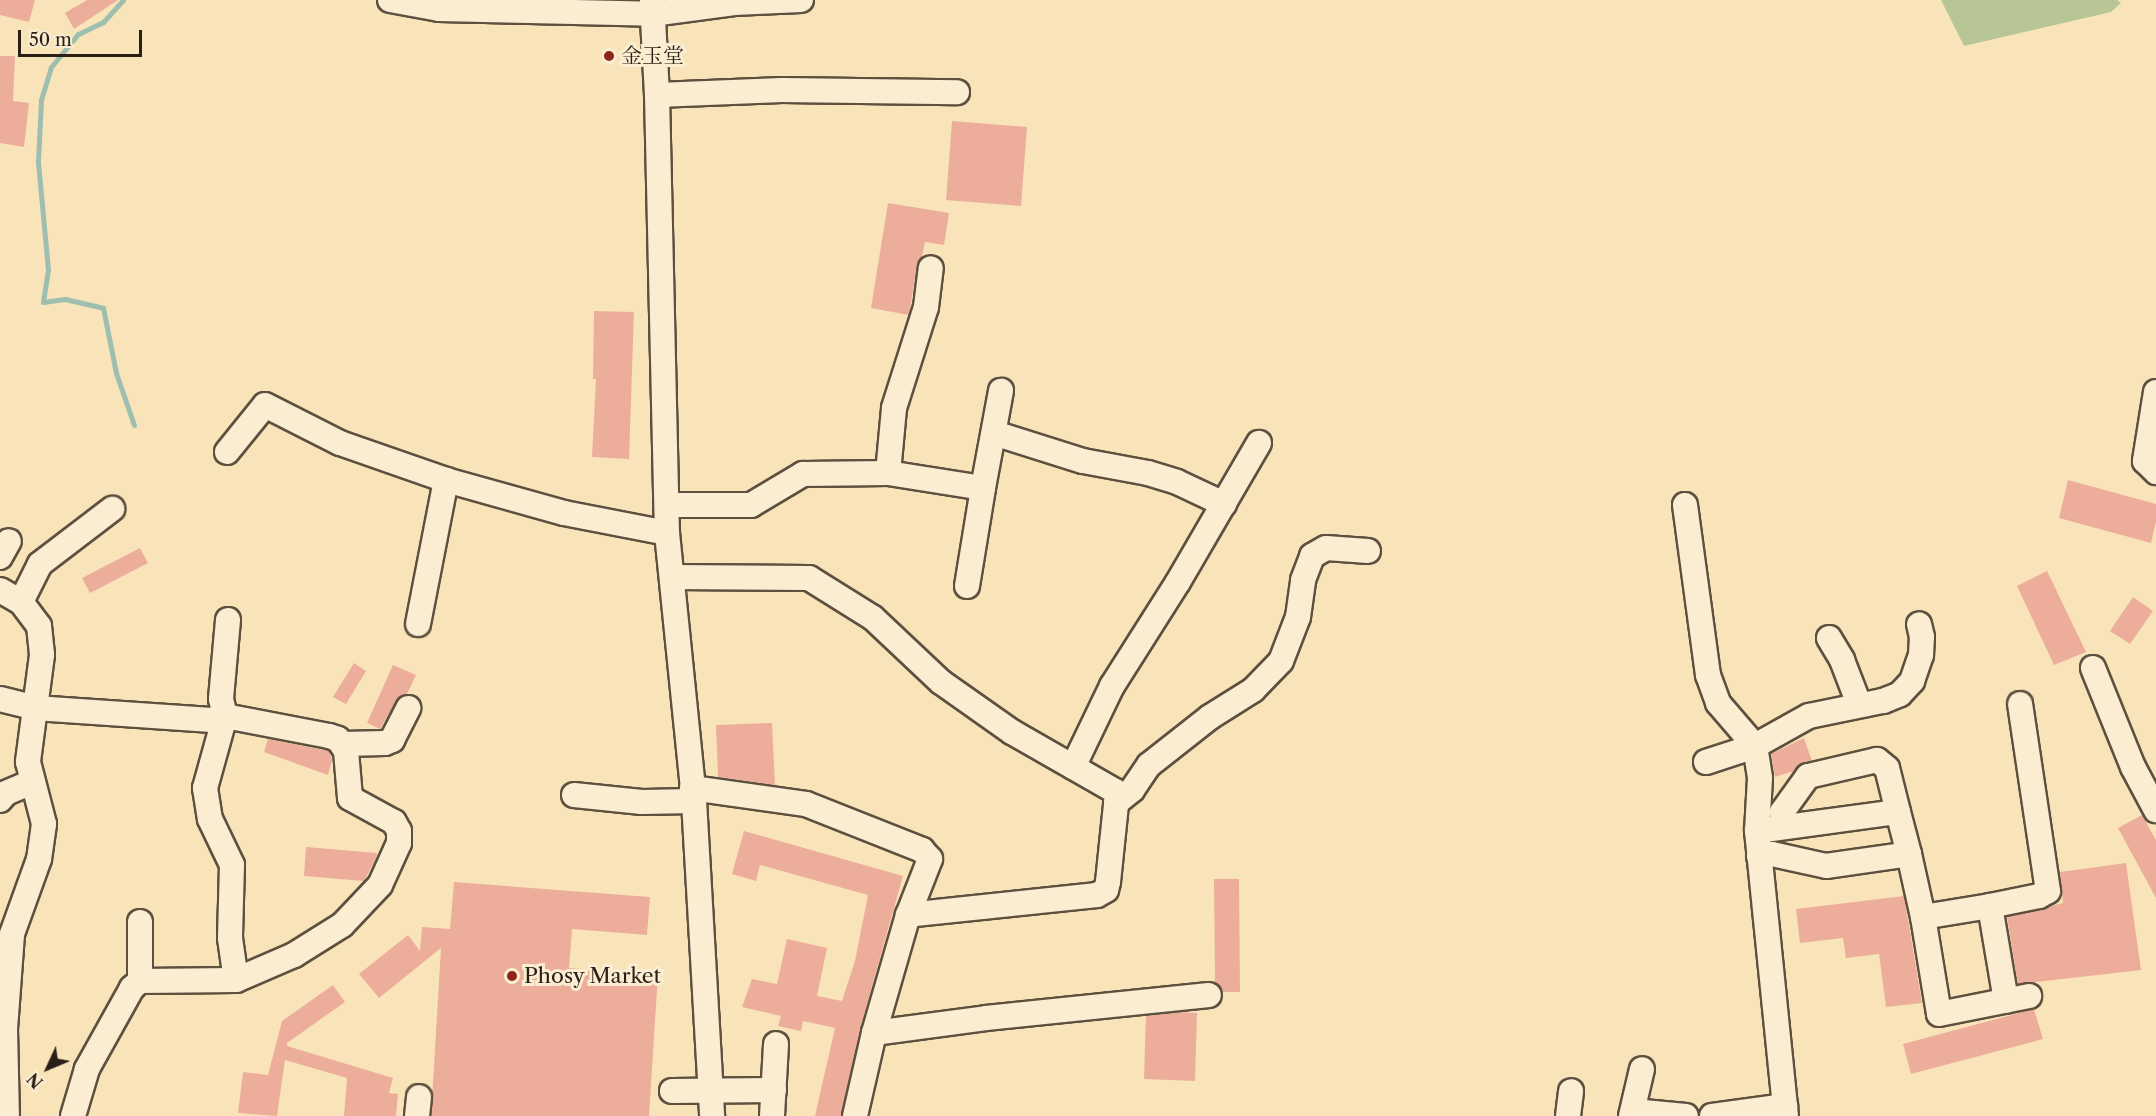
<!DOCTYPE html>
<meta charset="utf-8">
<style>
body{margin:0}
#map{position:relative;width:2156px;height:1116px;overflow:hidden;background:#f9e4ba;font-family:"Libre Caslon Text","Noto Serif SC",serif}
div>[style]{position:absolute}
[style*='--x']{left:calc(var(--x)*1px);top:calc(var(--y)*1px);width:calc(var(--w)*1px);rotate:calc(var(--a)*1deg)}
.green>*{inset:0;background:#b8c594}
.stream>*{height:5px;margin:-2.5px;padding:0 2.5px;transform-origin:2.5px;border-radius:2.5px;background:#9ebfaf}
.building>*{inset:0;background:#ecae9b}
.roads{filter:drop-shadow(2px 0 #5d503f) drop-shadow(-2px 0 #5d503f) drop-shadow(0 2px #5d503f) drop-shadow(0 -2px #5d503f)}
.minor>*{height:24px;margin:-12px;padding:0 12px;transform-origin:12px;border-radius:12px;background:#fbedd2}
.dots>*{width:16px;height:16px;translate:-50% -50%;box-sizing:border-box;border:3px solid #fbedd2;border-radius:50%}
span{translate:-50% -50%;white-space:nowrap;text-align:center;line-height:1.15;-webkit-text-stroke:6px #fbedd2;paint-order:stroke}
.poi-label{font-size:21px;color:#291f16}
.left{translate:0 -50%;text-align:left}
.north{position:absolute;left:18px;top:1038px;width:60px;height:60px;-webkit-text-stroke:4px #fbedd2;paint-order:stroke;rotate:226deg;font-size:16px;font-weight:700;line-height:24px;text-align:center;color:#291f16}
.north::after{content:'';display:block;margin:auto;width:21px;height:27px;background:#291f16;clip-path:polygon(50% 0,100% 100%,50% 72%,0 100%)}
.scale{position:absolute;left:18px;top:30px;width:124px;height:27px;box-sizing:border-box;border:3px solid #291f16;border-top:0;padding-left:8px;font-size:18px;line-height:21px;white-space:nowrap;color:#291f16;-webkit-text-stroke:4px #fbedd2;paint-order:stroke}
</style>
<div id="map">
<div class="green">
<div style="clip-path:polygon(1941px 0,2117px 0,2121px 3px,2111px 12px,1964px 46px)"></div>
</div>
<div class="stream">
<div style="--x:123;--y:0;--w:30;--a:132"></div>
<div style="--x:103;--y:22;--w:28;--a:154"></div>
<div style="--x:78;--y:34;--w:43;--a:129.3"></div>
<div style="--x:51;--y:67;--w:34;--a:107"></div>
<div style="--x:41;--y:100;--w:62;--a:92.8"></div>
<div style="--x:38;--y:162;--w:108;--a:84.7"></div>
<div style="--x:48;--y:270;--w:32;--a:99"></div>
<div style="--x:43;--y:302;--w:22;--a:-8"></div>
<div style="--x:65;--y:299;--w:39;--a:13"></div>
<div style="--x:103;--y:308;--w:66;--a:78.7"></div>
<div style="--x:116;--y:373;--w:55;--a:70.9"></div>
</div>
<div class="building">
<div style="clip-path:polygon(0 0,35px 0,29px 22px,0 15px)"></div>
<div style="clip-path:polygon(87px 0,118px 0,74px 29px,65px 13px)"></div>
<div style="clip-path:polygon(0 56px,15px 56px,13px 101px,29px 103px,24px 147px,0 143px)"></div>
<div style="clip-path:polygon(952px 121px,1027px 127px,1021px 206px,946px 200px)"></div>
<div style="clip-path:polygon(888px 203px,949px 213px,944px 245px,925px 242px,922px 257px,917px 266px,909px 315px,871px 308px)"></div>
<div style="clip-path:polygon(594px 311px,634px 312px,629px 459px,592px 457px,596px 379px,593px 379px)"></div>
<div style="clip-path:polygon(2068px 480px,2156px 504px,2156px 522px,2151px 543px,2059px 518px)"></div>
<div style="clip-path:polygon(140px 548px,148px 563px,90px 593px,82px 578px)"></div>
<div style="clip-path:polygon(2047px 571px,2086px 652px,2054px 665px,2017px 586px)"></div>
<div style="clip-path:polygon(2133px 597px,2153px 611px,2130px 644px,2110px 631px)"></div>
<div style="clip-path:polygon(354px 663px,366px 671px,346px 704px,333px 697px)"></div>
<div style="clip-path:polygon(393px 665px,416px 675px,407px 694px,396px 701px,380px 729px,367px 723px)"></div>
<div style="clip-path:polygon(772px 723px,775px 785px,718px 777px,716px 725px)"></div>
<div style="clip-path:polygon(1804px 738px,1812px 761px,1804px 762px,1794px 771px,1775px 777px,1771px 754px)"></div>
<div style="clip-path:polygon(268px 739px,329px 751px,332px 760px,328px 775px,264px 752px)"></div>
<div style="clip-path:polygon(2142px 815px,2156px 840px,2156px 898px,2118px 828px)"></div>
<div style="clip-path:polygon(744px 831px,903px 876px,860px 1029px,841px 1116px,815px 1116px,835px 1028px,803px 1021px,801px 1031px,778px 1026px,781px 1016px,742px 1007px,752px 979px,777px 984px,787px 939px,827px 948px,817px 996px,842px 1001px,855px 961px,868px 895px,760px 865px,756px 881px,732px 874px)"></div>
<div style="clip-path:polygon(306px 847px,377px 853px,376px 858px,364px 881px,304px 876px)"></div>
<div style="clip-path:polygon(2126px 863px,2141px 970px,2018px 984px,2007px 917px,2063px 903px,2060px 872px)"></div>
<div style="clip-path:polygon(1214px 879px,1239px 879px,1240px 992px,1223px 992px,1215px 982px)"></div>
<div style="clip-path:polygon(454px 882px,650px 897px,647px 935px,572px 929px,569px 968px,658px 974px,649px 1116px,431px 1116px,441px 948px,379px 998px,359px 974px,408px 935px,420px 951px,422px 927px,450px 929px)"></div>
<div style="clip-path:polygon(1904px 896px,1922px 1003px,1886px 1007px,1879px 954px,1846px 958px,1843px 938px,1800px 943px,1796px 909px)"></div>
<div style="clip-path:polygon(333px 985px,345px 1002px,287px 1043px,287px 1046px,393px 1078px,389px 1093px,398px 1094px,396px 1116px,344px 1116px,347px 1078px,285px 1060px,277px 1116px,238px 1113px,243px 1072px,268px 1075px,282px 1021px)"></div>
<div style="clip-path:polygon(2034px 1009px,2043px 1039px,1911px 1074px,1903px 1044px)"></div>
<div style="clip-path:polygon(1179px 1012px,1197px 1013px,1195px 1081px,1144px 1079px,1146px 1016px)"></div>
</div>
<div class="roads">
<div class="minor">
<div style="--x:390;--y:0;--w:50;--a:10.4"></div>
<div style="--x:439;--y:9;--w:213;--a:1.3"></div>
<div style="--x:652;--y:14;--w:83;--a:-7.6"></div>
<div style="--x:734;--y:3;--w:67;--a:-2.6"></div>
<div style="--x:652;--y:0;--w:95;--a:87"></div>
<div style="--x:657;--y:95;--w:438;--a:88.7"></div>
<div style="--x:667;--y:533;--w:269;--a:84.2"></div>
<div style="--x:694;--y:801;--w:316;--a:86.7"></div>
<div style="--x:657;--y:95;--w:125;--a:-2.3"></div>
<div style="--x:782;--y:90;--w:175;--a:0.7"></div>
<div style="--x:2156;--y:392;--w:70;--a:99.1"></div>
<div style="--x:2145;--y:461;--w:16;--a:45"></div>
<div style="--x:994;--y:433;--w:93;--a:17.5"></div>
<div style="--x:1083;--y:461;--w:66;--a:10.5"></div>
<div style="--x:1148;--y:473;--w:30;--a:17"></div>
<div style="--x:1177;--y:482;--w:52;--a:25.1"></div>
<div style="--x:227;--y:452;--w:60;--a:-51"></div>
<div style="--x:265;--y:405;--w:84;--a:26.9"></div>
<div style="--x:340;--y:443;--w:112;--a:19.2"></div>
<div style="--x:446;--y:480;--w:123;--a:15.6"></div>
<div style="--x:564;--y:513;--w:105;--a:11"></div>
<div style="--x:888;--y:473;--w:65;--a:-84.7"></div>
<div style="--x:894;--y:408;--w:106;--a:-72.4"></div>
<div style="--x:926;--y:307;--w:39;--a:-83"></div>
<div style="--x:667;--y:505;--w:84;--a:0"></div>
<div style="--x:751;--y:505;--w:61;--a:-30.8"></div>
<div style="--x:803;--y:474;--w:85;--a:-0.7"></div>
<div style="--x:888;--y:473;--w:96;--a:9"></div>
<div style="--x:983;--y:488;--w:99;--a:-79.5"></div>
<div style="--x:1685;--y:505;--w:172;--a:82.3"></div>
<div style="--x:1708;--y:675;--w:30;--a:70"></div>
<div style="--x:1718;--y:703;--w:57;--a:49.3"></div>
<div style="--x:1755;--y:746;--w:32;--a:81"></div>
<div style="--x:1760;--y:778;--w:53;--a:93.2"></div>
<div style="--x:1757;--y:831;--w:286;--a:84.2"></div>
<div style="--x:0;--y:557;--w:18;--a:-61"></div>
<div style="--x:672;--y:577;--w:137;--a:0.4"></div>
<div style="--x:809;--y:578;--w:75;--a:32"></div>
<div style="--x:873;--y:618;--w:93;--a:43.3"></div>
<div style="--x:941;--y:682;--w:87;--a:35.2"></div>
<div style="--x:1012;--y:732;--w:119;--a:29.8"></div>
<div style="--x:1115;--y:791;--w:4;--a:63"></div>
<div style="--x:1117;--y:795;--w:87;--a:95.9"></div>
<div style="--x:1108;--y:882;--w:8;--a:104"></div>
<div style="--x:1106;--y:890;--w:10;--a:151"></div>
<div style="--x:1097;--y:895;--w:190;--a:174"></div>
<div style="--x:908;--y:915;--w:123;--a:106.1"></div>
<div style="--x:874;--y:1033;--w:85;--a:102.9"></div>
<div style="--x:967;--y:586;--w:99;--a:-80.7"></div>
<div style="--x:0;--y:590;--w:24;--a:30"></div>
<div style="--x:21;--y:602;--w:30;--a:53"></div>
<div style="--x:39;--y:626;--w:29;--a:84"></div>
<div style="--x:42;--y:655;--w:108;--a:97.5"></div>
<div style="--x:28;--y:762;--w:64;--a:75.5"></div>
<div style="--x:44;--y:824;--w:35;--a:98"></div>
<div style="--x:39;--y:859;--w:80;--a:109.8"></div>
<div style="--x:12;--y:934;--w:96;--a:94.2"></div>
<div style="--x:5;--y:1030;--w:86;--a:88.7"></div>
<div style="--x:21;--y:602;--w:42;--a:-63.4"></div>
<div style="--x:40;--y:564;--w:91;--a:-37.4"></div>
<div style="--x:228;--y:620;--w:79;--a:95.1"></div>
<div style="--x:221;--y:699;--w:17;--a:77"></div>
<div style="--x:225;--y:716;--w:75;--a:105.5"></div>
<div style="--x:205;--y:788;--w:31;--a:81"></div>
<div style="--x:210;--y:819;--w:51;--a:64.4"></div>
<div style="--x:232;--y:865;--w:73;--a:91.6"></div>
<div style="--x:230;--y:938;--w:42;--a:81.9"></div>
<div style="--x:418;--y:624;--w:147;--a:-79"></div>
<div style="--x:1829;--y:638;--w:26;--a:59"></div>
<div style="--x:1842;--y:660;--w:47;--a:68.9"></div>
<div style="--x:2093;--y:668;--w:107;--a:68"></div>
<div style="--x:2133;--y:767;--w:49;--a:61.9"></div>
<div style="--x:0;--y:699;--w:36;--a:14"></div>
<div style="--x:35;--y:708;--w:177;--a:3.9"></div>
<div style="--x:212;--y:720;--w:14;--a:-17"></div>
<div style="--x:225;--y:716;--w:106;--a:10.9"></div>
<div style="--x:329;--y:736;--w:9;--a:18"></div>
<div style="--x:338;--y:739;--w:14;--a:56"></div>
<div style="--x:346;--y:751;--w:47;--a:85.1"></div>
<div style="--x:350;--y:798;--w:50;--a:28.6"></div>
<div style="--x:394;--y:822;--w:10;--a:61"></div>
<div style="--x:399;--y:831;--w:12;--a:90"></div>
<div style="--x:399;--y:843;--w:46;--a:114.3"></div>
<div style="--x:380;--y:885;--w:55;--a:133.5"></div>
<div style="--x:342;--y:925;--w:57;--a:148"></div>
<div style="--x:294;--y:955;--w:63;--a:156.7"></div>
<div style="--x:236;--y:980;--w:96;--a:179.4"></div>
<div style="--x:140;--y:981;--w:11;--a:139"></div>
<div style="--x:132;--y:988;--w:93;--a:119.1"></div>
<div style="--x:87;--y:1069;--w:49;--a:106.6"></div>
<div style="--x:343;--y:744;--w:42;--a:-1.4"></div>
<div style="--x:385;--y:743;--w:8;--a:-23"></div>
<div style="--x:392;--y:740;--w:36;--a:-63"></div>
<div style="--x:1706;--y:762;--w:52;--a:-18.1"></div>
<div style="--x:1755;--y:746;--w:62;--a:-29.1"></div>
<div style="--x:1809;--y:716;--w:76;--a:-11.5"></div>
<div style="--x:1883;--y:701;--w:18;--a:-22"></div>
<div style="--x:1900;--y:694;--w:18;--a:-47"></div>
<div style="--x:1912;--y:681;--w:28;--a:-71"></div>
<div style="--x:1921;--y:655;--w:18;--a:-87"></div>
<div style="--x:1922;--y:637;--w:13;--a:-103"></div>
<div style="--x:1073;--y:767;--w:90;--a:-64.3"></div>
<div style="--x:1112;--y:686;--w:123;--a:-57.6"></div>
<div style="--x:1178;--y:582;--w:161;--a:-59.8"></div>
<div style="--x:692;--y:788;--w:115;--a:8"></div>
<div style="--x:806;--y:804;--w:125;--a:21.6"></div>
<div style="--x:922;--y:850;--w:12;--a:48"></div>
<div style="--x:930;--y:859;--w:60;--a:111.4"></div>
<div style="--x:574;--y:795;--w:68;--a:5.9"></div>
<div style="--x:642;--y:802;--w:52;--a:-1.1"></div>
<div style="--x:0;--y:800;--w:9;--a:-49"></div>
<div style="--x:6;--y:793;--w:28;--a:-23"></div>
<div style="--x:1116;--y:803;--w:21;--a:-39"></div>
<div style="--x:1132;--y:790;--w:30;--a:-56"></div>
<div style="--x:1149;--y:765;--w:78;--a:-38.2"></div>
<div style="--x:1210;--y:717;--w:51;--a:-32.1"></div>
<div style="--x:1253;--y:690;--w:40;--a:-46"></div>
<div style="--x:1281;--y:661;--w:47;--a:-68.9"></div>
<div style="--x:1298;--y:617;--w:37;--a:-82"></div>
<div style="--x:1303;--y:580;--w:26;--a:-69"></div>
<div style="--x:1312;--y:556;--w:16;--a:-30"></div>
<div style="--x:1326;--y:548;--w:42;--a:4.1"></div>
<div style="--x:1898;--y:812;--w:43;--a:75.3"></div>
<div style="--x:1757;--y:831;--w:142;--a:-7.7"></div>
<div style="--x:1898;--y:812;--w:45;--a:-104"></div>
<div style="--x:1887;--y:768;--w:13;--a:-141"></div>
<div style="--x:1877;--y:760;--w:71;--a:166.9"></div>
<div style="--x:1808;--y:776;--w:44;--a:125.8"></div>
<div style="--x:1782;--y:812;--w:15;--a:86"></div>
<div style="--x:1759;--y:856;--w:13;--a:-9"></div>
<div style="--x:1772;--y:854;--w:55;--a:12.5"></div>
<div style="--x:1826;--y:866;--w:84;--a:-8.2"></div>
<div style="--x:1909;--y:854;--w:65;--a:77.5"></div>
<div style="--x:1923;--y:917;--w:98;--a:80.6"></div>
<div style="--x:1939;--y:1014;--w:92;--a:-11.3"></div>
<div style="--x:1990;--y:906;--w:50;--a:-11.5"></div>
<div style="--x:2039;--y:896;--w:10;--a:-29"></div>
<div style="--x:2048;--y:891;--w:189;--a:-98.5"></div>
<div style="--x:1923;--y:917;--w:68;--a:-9.3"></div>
<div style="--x:1990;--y:906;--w:96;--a:80.4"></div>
<div style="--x:140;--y:922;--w:59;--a:90"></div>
<div style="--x:874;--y:1033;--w:113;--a:-7.6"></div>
<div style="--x:986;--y:1018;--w:224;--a:-5.9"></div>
<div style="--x:672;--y:1091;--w:102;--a:-0.6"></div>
<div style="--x:1633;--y:1111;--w:53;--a:5.4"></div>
<div style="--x:417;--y:1116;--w:19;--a:-84"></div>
<div style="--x:772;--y:1116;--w:72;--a:-86.8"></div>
<div style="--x:1568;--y:1116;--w:25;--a:-83"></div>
<div style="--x:1631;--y:1116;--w:48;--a:-76.8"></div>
<div style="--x:1712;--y:1116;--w:74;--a:-7.8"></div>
</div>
</div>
<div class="dots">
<div style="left:609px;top:56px;background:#8f2418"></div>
<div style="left:512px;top:976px;background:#8f2418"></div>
</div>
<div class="poi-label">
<span class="left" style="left:621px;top:56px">金玉堂</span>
<span class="left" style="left:524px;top:976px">Phosy Market</span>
</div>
<div class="north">N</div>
<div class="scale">50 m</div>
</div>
